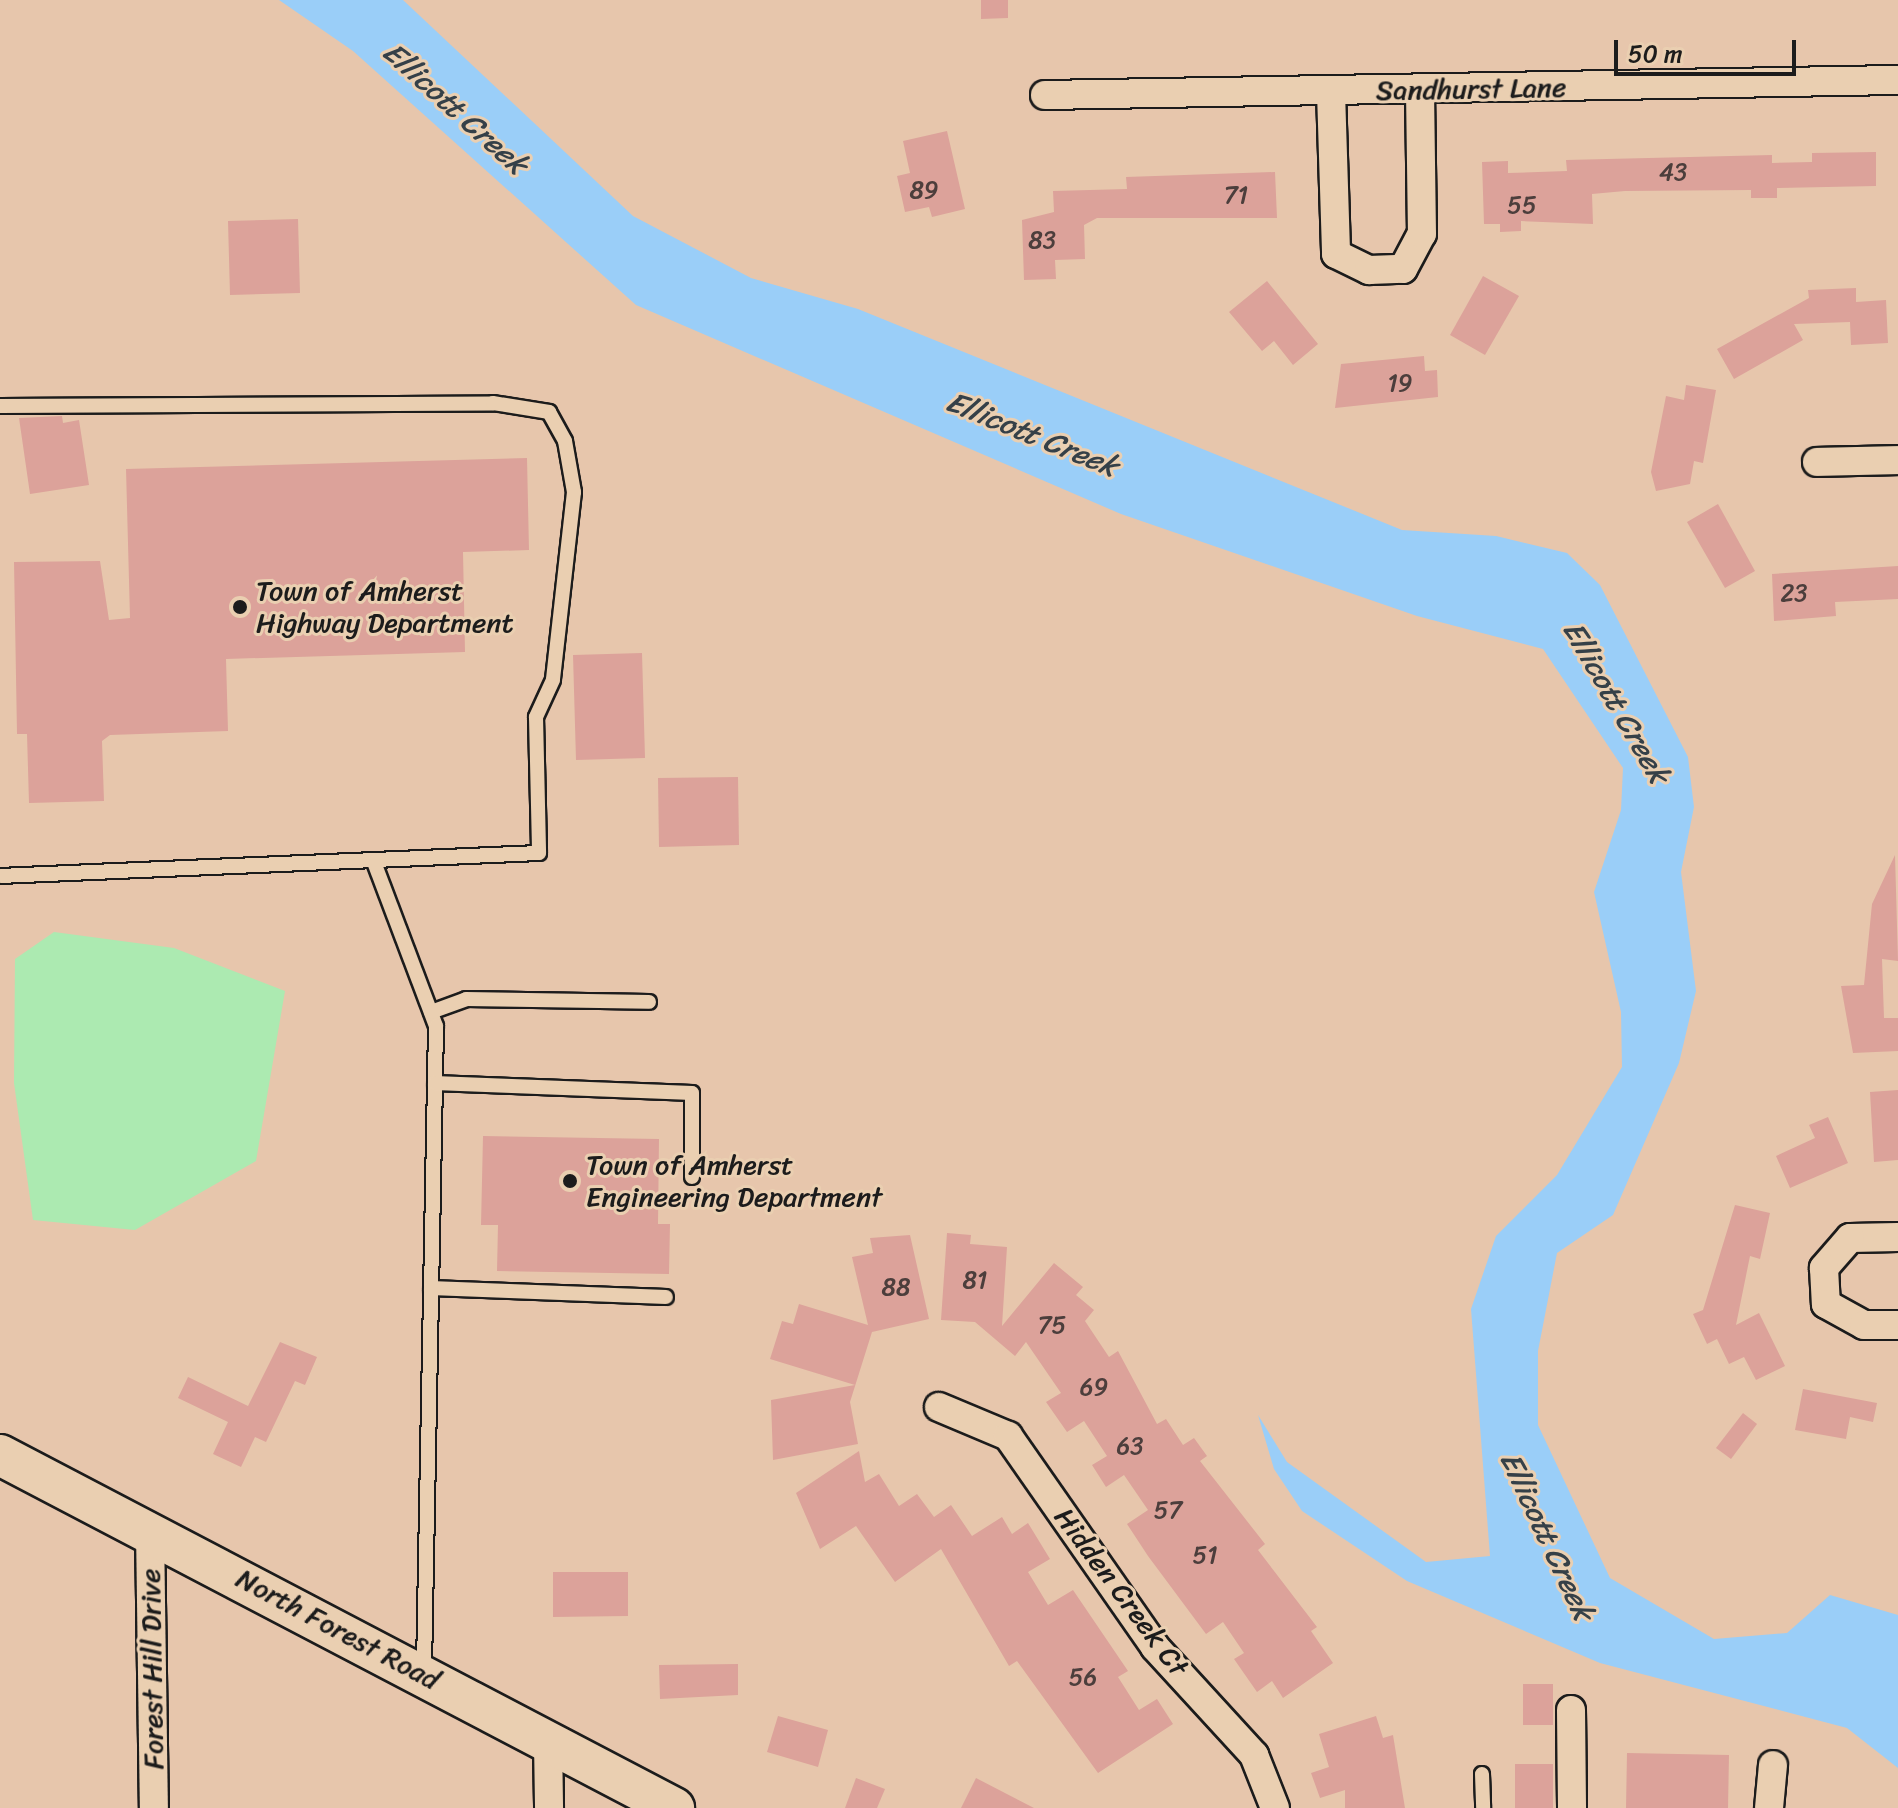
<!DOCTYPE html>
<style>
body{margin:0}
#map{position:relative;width:1898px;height:1808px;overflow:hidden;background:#e7c6ac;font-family:Sriracha,sans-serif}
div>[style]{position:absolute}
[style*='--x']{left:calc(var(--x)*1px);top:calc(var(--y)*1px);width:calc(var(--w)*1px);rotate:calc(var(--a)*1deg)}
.green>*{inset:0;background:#aceab1}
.water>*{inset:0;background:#9acef8}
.building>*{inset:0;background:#dca29a}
.roads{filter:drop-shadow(2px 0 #1c1c1c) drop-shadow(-2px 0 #1c1c1c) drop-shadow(0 2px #1c1c1c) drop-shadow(0 -2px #1c1c1c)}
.lane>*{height:14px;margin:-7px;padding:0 7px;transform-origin:7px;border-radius:7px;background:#eacfb1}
.street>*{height:28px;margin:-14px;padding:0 14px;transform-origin:14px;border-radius:14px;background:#eacfb1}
.secondary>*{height:40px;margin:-20px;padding:0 20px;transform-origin:20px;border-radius:20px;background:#eacfb1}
.dots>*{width:22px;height:22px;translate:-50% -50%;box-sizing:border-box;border:4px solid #eacfb1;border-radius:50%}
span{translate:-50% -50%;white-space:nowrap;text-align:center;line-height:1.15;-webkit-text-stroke:6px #eacfb1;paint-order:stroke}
.number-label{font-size:24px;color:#4c3e3c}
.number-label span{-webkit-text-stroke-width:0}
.street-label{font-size:28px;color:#1c1c1c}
.poi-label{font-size:28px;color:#1c1c1c}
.left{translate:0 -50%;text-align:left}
.water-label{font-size:30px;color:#354048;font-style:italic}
.scale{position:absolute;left:1614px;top:40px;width:182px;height:36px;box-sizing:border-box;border:4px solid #1c1c1c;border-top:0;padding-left:10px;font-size:24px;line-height:28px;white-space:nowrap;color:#1c1c1c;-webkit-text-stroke:6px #eacfb1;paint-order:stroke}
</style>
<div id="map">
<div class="green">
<div style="clip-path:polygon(54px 932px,174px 948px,285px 991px,256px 1161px,135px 1230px,33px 1220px,14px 1083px,15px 959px)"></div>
</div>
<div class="water">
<div style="clip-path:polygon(279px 0,403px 0,633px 216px,751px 278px,858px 309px,1402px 530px,1496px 536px,1567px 553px,1600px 585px,1688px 757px,1694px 807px,1681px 872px,1696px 991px,1679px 1063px,1613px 1215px,1557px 1253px,1538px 1351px,1538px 1425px,1610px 1578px,1714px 1639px,1787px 1633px,1830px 1595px,1898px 1615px,1898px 1768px,1847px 1728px,1600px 1663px,1407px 1581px,1302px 1511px,1274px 1469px,1258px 1415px,1287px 1462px,1426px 1562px,1490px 1556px,1471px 1309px,1496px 1236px,1557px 1175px,1622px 1067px,1621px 1012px,1594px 892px,1621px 810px,1623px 768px,1543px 649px,1417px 616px,1121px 514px,636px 305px,353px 51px)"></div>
</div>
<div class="building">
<div style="clip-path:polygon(981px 0,1008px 0,1008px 18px,981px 19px)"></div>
<div style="clip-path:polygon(947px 131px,965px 209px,932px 217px,929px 207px,905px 212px,897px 176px,910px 173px,903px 141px)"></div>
<div style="clip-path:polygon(1876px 152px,1876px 186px,1777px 188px,1777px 198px,1751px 198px,1751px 190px,1625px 191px,1592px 194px,1593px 224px,1521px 221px,1521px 231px,1500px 232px,1500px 224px,1484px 224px,1482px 162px,1508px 161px,1508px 173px,1567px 171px,1566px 160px,1772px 155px,1772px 163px,1812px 162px,1812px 153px)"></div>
<div style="clip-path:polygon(1275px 172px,1277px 218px,1097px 218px,1084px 225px,1085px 259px,1055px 260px,1056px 279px,1024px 280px,1022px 220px,1054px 212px,1053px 191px,1127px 189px,1126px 177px)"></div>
<div style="clip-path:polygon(298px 219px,300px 293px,230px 295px,228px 221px)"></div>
<div style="clip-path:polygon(1483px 276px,1519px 296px,1485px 355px,1450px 335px)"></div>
<div style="clip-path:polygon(1267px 281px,1318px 344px,1293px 365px,1274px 341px,1262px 351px,1229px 312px)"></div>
<div style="clip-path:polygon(1856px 288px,1856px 302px,1886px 300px,1888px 343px,1851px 345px,1850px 322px,1794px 324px,1803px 340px,1734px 379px,1717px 349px,1809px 298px,1808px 290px)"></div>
<div style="clip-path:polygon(1424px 356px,1425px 371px,1437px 370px,1438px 397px,1335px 408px,1341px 364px)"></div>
<div style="clip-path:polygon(1686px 385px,1716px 390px,1703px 463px,1694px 461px,1690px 484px,1656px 491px,1651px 472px,1666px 396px,1684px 400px)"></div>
<div style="clip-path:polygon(62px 416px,63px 423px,79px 420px,89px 485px,30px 494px,19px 418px)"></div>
<div style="clip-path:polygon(527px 458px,529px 550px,463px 552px,465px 652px,226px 659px,228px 731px,110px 735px,102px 741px,104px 801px,29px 803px,27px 734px,17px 734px,14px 562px,100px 561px,109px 620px,130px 618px,126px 469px)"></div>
<div style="clip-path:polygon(1718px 504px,1755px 571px,1725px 588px,1687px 522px)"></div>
<div style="clip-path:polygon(1898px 566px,1898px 599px,1835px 602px,1836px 616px,1774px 621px,1772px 574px)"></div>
<div style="clip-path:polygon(642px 653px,645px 758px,576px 760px,573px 655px)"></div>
<div style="clip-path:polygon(738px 777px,739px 845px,659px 847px,658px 778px)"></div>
<div style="clip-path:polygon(1895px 855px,1898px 961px,1882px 959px,1884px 1018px,1898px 1018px,1898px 1051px,1853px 1053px,1841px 986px,1864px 985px,1872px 904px)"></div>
<div style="clip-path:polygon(1898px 1090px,1898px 1160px,1874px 1162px,1870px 1092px)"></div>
<div style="clip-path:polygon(1828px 1117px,1848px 1163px,1790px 1188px,1776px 1156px,1815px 1138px,1809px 1125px)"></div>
<div style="clip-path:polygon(483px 1136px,659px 1139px,658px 1224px,670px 1224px,669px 1274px,497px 1271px,498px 1225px,481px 1225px)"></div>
<div style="clip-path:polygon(1735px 1205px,1770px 1213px,1760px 1259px,1750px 1256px,1736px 1325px,1759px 1313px,1785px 1366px,1756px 1380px,1744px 1357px,1729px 1364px,1717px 1339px,1707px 1344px,1693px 1314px,1703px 1310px)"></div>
<div style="clip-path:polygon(947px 1233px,971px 1235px,970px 1244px,1007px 1247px,1002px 1326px,1054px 1263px,1083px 1287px,1076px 1295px,1094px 1310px,1085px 1321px,1109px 1357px,1118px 1351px,1157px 1424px,1166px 1419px,1183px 1445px,1194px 1438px,1207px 1456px,1200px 1461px,1265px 1544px,1258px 1550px,1317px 1627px,1311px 1631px,1333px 1663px,1283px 1698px,1272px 1681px,1257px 1692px,1234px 1659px,1244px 1653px,1223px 1622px,1206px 1634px,1148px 1556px,1127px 1524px,1148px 1510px,1124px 1475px,1106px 1487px,1092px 1465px,1107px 1456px,1084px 1421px,1067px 1432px,1046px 1402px,1061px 1393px,1026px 1342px,1015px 1356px,975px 1322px,941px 1320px)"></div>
<div style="clip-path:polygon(910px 1235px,929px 1319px,872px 1332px,850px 1402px,858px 1444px,773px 1460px,771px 1400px,855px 1385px,770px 1359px,782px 1321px,793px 1324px,799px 1304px,868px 1325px,852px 1257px,873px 1253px,870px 1238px)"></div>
<div style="clip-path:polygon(280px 1342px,317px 1357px,305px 1385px,295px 1381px,266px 1442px,255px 1437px,241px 1467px,213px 1454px,228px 1422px,178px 1398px,188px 1377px,248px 1406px)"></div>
<div style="clip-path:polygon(1803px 1389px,1877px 1403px,1873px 1422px,1850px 1417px,1846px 1439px,1795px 1430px)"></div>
<div style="clip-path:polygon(1743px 1413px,1757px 1424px,1731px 1459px,1716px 1448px)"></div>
<div style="clip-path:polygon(859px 1451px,865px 1482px,879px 1474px,899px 1506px,917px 1494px,934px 1517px,951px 1505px,972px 1536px,1002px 1517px,1012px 1534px,1028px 1523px,1050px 1559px,1028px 1572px,1048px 1605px,1073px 1590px,1128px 1671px,1118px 1677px,1139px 1710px,1157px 1699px,1173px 1724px,1098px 1773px,1017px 1661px,1009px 1666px,941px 1549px,895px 1582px,856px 1526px,820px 1549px,796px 1493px)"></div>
<div style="clip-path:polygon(553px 1572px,628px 1572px,628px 1616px,553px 1617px)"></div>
<div style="clip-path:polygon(738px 1664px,738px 1695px,660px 1699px,659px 1665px)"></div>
<div style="clip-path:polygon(1523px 1684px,1553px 1684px,1553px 1725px,1523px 1725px)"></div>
<div style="clip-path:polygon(778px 1716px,828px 1730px,818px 1767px,767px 1752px)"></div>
<div style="clip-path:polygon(1376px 1716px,1383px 1738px,1393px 1735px,1405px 1808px,1345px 1808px,1345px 1790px,1320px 1798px,1311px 1773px,1329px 1767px,1319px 1734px)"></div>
<div style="clip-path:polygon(1627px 1753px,1729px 1755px,1728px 1808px,1626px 1808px)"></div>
<div style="clip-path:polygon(1515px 1764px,1553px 1764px,1553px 1808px,1515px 1808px)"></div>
<div style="clip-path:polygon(856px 1778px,885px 1789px,877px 1808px,845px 1808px)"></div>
<div style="clip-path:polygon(976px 1778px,1034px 1808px,961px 1808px)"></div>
</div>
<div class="roads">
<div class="lane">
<div style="--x:0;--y:406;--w:493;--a:-0.3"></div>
<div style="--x:493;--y:403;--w:57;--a:9.1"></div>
<div style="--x:549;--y:412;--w:33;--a:61"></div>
<div style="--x:565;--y:441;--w:52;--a:80"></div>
<div style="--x:574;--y:492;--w:189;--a:96.4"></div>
<div style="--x:553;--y:680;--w:41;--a:114.7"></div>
<div style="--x:536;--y:717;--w:136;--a:88.7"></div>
<div style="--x:539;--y:853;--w:539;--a:177.56"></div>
<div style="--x:374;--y:862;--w:175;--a:69.3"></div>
<div style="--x:436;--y:1026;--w:644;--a:91.07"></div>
<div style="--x:431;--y:1012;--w:37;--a:-20"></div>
<div style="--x:466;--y:999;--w:183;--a:0.9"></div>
<div style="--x:435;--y:1083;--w:257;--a:2.2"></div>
<div style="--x:692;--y:1093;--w:84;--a:90"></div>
<div style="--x:431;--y:1288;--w:235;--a:2.2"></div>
<div style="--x:1482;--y:1774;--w:34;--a:88"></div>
</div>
<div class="street">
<div style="--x:1331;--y:92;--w:162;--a:88.2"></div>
<div style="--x:1336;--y:254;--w:37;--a:26"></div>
<div style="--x:1369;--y:270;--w:34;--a:-2"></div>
<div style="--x:1403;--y:269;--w:40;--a:-62"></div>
<div style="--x:1422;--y:234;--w:144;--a:-90.8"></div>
<div style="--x:1045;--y:95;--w:853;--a:-1.01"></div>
<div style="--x:1817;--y:462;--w:81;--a:-1.4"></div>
<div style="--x:1898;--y:1237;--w:48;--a:178.8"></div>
<div style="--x:1850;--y:1238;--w:40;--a:131"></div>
<div style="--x:1824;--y:1268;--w:36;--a:87"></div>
<div style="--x:1826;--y:1304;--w:43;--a:28.9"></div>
<div style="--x:1864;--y:1325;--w:34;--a:0"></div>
<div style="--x:939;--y:1407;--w:75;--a:22.8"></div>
<div style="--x:1008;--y:1436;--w:257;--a:55.1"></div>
<div style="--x:1155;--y:1647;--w:147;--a:47.5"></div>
<div style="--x:1254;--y:1755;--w:57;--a:68.4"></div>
<div style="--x:150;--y:1529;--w:279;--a:89.2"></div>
<div style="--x:1571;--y:1710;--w:98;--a:89.4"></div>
<div style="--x:548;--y:1741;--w:67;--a:89.1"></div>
<div style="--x:1769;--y:1808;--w:43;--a:-84.7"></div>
</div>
<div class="secondary">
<div style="--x:0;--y:1455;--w:761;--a:27.64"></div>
</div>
</div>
<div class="dots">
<div style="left:240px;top:607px;background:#1c1c1c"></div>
<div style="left:570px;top:1181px;background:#1c1c1c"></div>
</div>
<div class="number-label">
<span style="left:1673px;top:173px">43</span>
<span style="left:924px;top:191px">89</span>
<span style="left:1236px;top:196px">71</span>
<span style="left:1522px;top:206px">55</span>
<span style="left:1042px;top:241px">83</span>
<span style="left:1400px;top:384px">19</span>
<span style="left:1794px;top:594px">23</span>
<span style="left:975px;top:1281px">81</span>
<span style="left:896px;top:1288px">88</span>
<span style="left:1052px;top:1326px">75</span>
<span style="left:1094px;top:1388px">69</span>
<span style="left:1130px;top:1447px">63</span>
<span style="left:1168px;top:1511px">57</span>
<span style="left:1205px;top:1556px">51</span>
<span style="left:1083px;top:1678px">56</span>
</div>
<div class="street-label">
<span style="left:1471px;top:89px;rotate:-1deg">Sandhurst Lane</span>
<span style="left:1121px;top:1592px;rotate:53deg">Hidden Creek Ct</span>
<span style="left:338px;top:1629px;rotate:28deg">North Forest Road</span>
<span style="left:152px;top:1669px;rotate:-91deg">Forest Hill Drive</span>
</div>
<div class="poi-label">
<span class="left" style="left:256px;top:607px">Town of Amherst<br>Highway Department</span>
<span class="left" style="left:586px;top:1181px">Town of Amherst<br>Engineering Department</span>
</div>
<div class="water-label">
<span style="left:455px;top:108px;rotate:42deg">Ellicott Creek</span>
<span style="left:1032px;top:434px;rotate:22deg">Ellicott Creek</span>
<span style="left:1616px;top:702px;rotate:60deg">Ellicott Creek</span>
<span style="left:1547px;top:1536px;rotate:65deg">Ellicott Creek</span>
</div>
<div class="scale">50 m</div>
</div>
